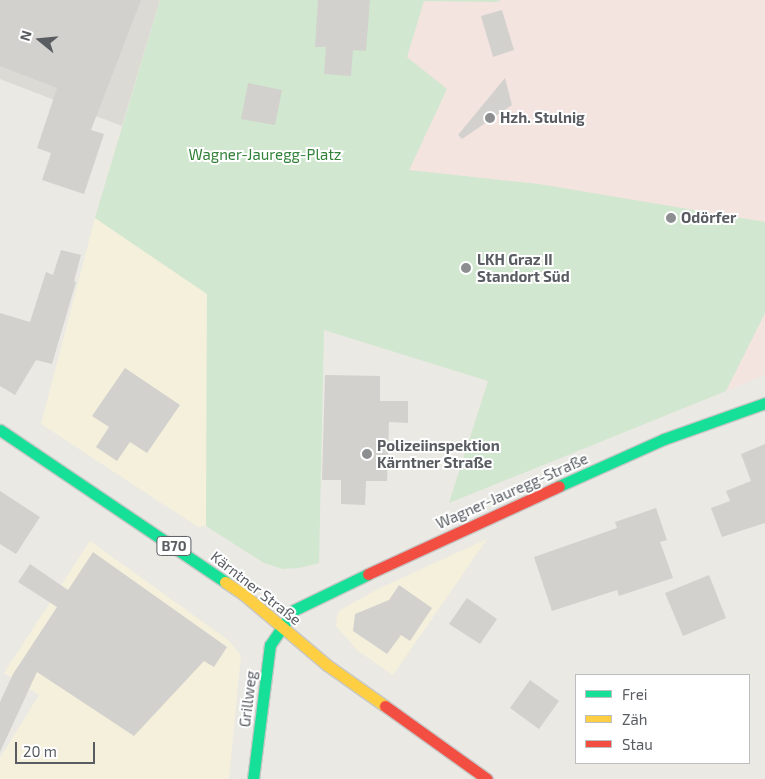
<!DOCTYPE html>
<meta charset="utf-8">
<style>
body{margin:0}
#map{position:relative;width:765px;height:779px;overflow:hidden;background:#eae9e4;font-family:"Exo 2",sans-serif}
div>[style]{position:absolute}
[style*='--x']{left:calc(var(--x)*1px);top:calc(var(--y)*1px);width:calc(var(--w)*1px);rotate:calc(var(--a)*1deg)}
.commercial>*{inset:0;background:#f5f0db}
.industrial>*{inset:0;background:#dbdad5}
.medical>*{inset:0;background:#f3e4df}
.green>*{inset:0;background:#d1e7cf}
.building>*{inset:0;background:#d2d1ce}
.roads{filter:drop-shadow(1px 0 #c6c7c6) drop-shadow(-1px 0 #c6c7c6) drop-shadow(0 1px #c6c7c6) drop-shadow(0 -1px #c6c7c6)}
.fast>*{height:11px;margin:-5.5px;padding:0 5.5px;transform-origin:5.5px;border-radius:5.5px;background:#16e098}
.slow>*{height:11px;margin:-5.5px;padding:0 5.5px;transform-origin:5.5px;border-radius:5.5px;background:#ffcf43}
.jam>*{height:11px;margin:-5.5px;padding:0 5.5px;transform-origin:5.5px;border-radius:5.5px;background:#f24e42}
.dots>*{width:14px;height:14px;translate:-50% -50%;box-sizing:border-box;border:2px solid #fff;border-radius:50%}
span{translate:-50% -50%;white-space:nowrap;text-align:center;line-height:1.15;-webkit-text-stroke:4px #fff;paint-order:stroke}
.shield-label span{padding:1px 4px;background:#fff;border:1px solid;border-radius:4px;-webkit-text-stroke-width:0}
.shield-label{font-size:14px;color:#595d62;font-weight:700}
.poi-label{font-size:15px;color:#595d62;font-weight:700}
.left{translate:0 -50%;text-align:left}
.park-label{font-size:15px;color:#318138}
.street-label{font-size:15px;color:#595d62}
.legend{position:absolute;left:575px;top:674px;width:175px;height:90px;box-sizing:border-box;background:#fff;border:1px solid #bdbec0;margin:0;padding:6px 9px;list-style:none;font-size:15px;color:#595d62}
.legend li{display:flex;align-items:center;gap:10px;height:25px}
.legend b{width:25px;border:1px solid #bdbec0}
.north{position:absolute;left:15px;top:15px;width:50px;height:50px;-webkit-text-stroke:4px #fff;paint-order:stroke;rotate:287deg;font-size:14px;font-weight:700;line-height:20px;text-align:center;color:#595d62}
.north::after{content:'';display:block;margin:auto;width:18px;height:22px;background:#595d62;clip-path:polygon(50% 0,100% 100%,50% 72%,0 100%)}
.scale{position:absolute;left:15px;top:742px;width:80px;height:22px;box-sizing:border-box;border:2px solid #595d62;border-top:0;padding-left:6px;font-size:15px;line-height:18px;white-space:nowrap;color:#595d62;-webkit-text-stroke:4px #fff;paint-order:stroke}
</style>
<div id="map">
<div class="commercial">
<div style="clip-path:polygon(95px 218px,207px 294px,206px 526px,198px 527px,41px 424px)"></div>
<div style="clip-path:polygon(487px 539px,393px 675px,358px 651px,336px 626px,337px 617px,340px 610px,380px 588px)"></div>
<div style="clip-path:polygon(90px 541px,228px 640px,241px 655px,229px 779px,0 779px,0 758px,39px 695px,4px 673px)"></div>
</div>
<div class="industrial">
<div style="clip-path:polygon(0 0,160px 0,122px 126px,0 79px)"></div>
</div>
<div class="medical">
<div style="clip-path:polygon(160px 0,765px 0,765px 375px,449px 503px,488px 381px,461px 372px,95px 218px)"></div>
</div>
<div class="green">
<div style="clip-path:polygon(160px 0,501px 0,496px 2px,424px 1px,407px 57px,447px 89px,409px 170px,539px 184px,765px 222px,765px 313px,726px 391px,449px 503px,488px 381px,324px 330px,319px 563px,299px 568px,283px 569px,264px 563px,206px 526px,207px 294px,95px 218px)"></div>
</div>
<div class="building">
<div style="clip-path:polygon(0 0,141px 0,91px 130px,104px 134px,84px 194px,42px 180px,51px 153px,37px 148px,57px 88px,0 66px)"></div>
<div style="clip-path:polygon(318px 0,370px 0,366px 51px,353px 50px,351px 76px,324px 74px,326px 47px,315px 47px)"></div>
<div style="clip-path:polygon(502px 10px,514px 50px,493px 57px,481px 16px)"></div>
<div style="clip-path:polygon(505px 78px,512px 105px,462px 139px,458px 135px)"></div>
<div style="clip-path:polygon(248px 83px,282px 90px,275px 125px,241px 119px)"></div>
<div style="clip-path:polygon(61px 250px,81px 255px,74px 281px,76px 282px,52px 364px,36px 360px,15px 395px,0 386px,0 313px,30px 322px,46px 272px,53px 275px)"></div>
<div style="clip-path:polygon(125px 368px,180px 405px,147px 453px,130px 442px,117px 461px,96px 447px,109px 427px,92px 416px)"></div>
<div style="clip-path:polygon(325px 375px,380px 376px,380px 401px,408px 401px,408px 423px,389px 422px,387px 481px,366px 481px,365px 505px,341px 504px,341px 480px,322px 480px)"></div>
<div style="clip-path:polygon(765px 444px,765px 523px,722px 537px,711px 508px,730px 501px,726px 491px,751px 481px,741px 454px)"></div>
<div style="clip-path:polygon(0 491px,40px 517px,16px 554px,0 544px)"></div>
<div style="clip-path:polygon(656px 508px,667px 540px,660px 542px,673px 578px,619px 596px,617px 590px,552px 611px,534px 557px,617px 528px,615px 522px)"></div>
<div style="clip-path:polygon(93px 552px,227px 647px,214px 667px,204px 661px,134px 736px,37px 672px,0 752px,0 702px,13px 674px,57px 607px,18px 582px,30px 564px,68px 590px)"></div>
<div style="clip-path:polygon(709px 575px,726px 618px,683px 636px,665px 593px)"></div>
<div style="clip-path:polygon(399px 585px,432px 608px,410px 641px,401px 635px,387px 654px,353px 631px,355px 614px,389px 600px)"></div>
<div style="clip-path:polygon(467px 598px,497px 619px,480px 644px,449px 624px)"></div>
<div style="clip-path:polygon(530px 680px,559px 701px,539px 729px,510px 708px)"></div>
</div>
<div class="roads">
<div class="fast">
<div style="--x:0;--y:430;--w:272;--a:34"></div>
<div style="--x:559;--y:486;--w:115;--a:-24.1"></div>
<div style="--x:664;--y:439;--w:107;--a:-19.6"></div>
<div style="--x:253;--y:779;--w:135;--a:-82.8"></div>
<div style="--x:270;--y:645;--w:42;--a:-55.6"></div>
<div style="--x:294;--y:610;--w:82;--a:-25.9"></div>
</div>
<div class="slow">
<div style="--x:225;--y:582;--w:22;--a:34"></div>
<div style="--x:243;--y:594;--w:110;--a:40.2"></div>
<div style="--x:327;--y:665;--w:71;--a:35.3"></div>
</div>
<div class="jam">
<div style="--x:368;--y:574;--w:210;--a:-24.7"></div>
<div style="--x:385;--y:706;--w:125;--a:35.6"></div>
</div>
</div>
<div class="dots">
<div style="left:490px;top:118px;background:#8c8e90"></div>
<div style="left:671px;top:218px;background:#8c8e90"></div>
<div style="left:466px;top:268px;background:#8c8e90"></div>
<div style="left:367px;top:454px;background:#8c8e90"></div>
</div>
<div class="shield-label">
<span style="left:174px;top:546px">B70</span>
</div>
<div class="poi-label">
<span class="left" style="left:500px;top:118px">Hzh. Stulnig</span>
<span class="left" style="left:681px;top:218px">Odörfer</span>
<span class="left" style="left:477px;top:268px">LKH Graz II<br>Standort Süd</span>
<span class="left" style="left:377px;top:454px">Polizeiinspektion<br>Kärntner Straße</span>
</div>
<div class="park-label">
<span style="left:265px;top:155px">Wagner-Jauregg-Platz</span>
</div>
<div class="street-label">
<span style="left:512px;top:491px;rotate:-24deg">Wagner-Jauregg-Straße</span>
<span style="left:256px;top:588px;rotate:38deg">Kärntner Straße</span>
<span style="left:248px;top:699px;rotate:-83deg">Grillweg</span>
</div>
<ul class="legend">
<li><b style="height:6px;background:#16e098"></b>Frei</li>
<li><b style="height:6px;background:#ffcf43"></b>Zäh</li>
<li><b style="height:6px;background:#f24e42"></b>Stau</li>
</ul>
<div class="north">N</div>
<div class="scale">20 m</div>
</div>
